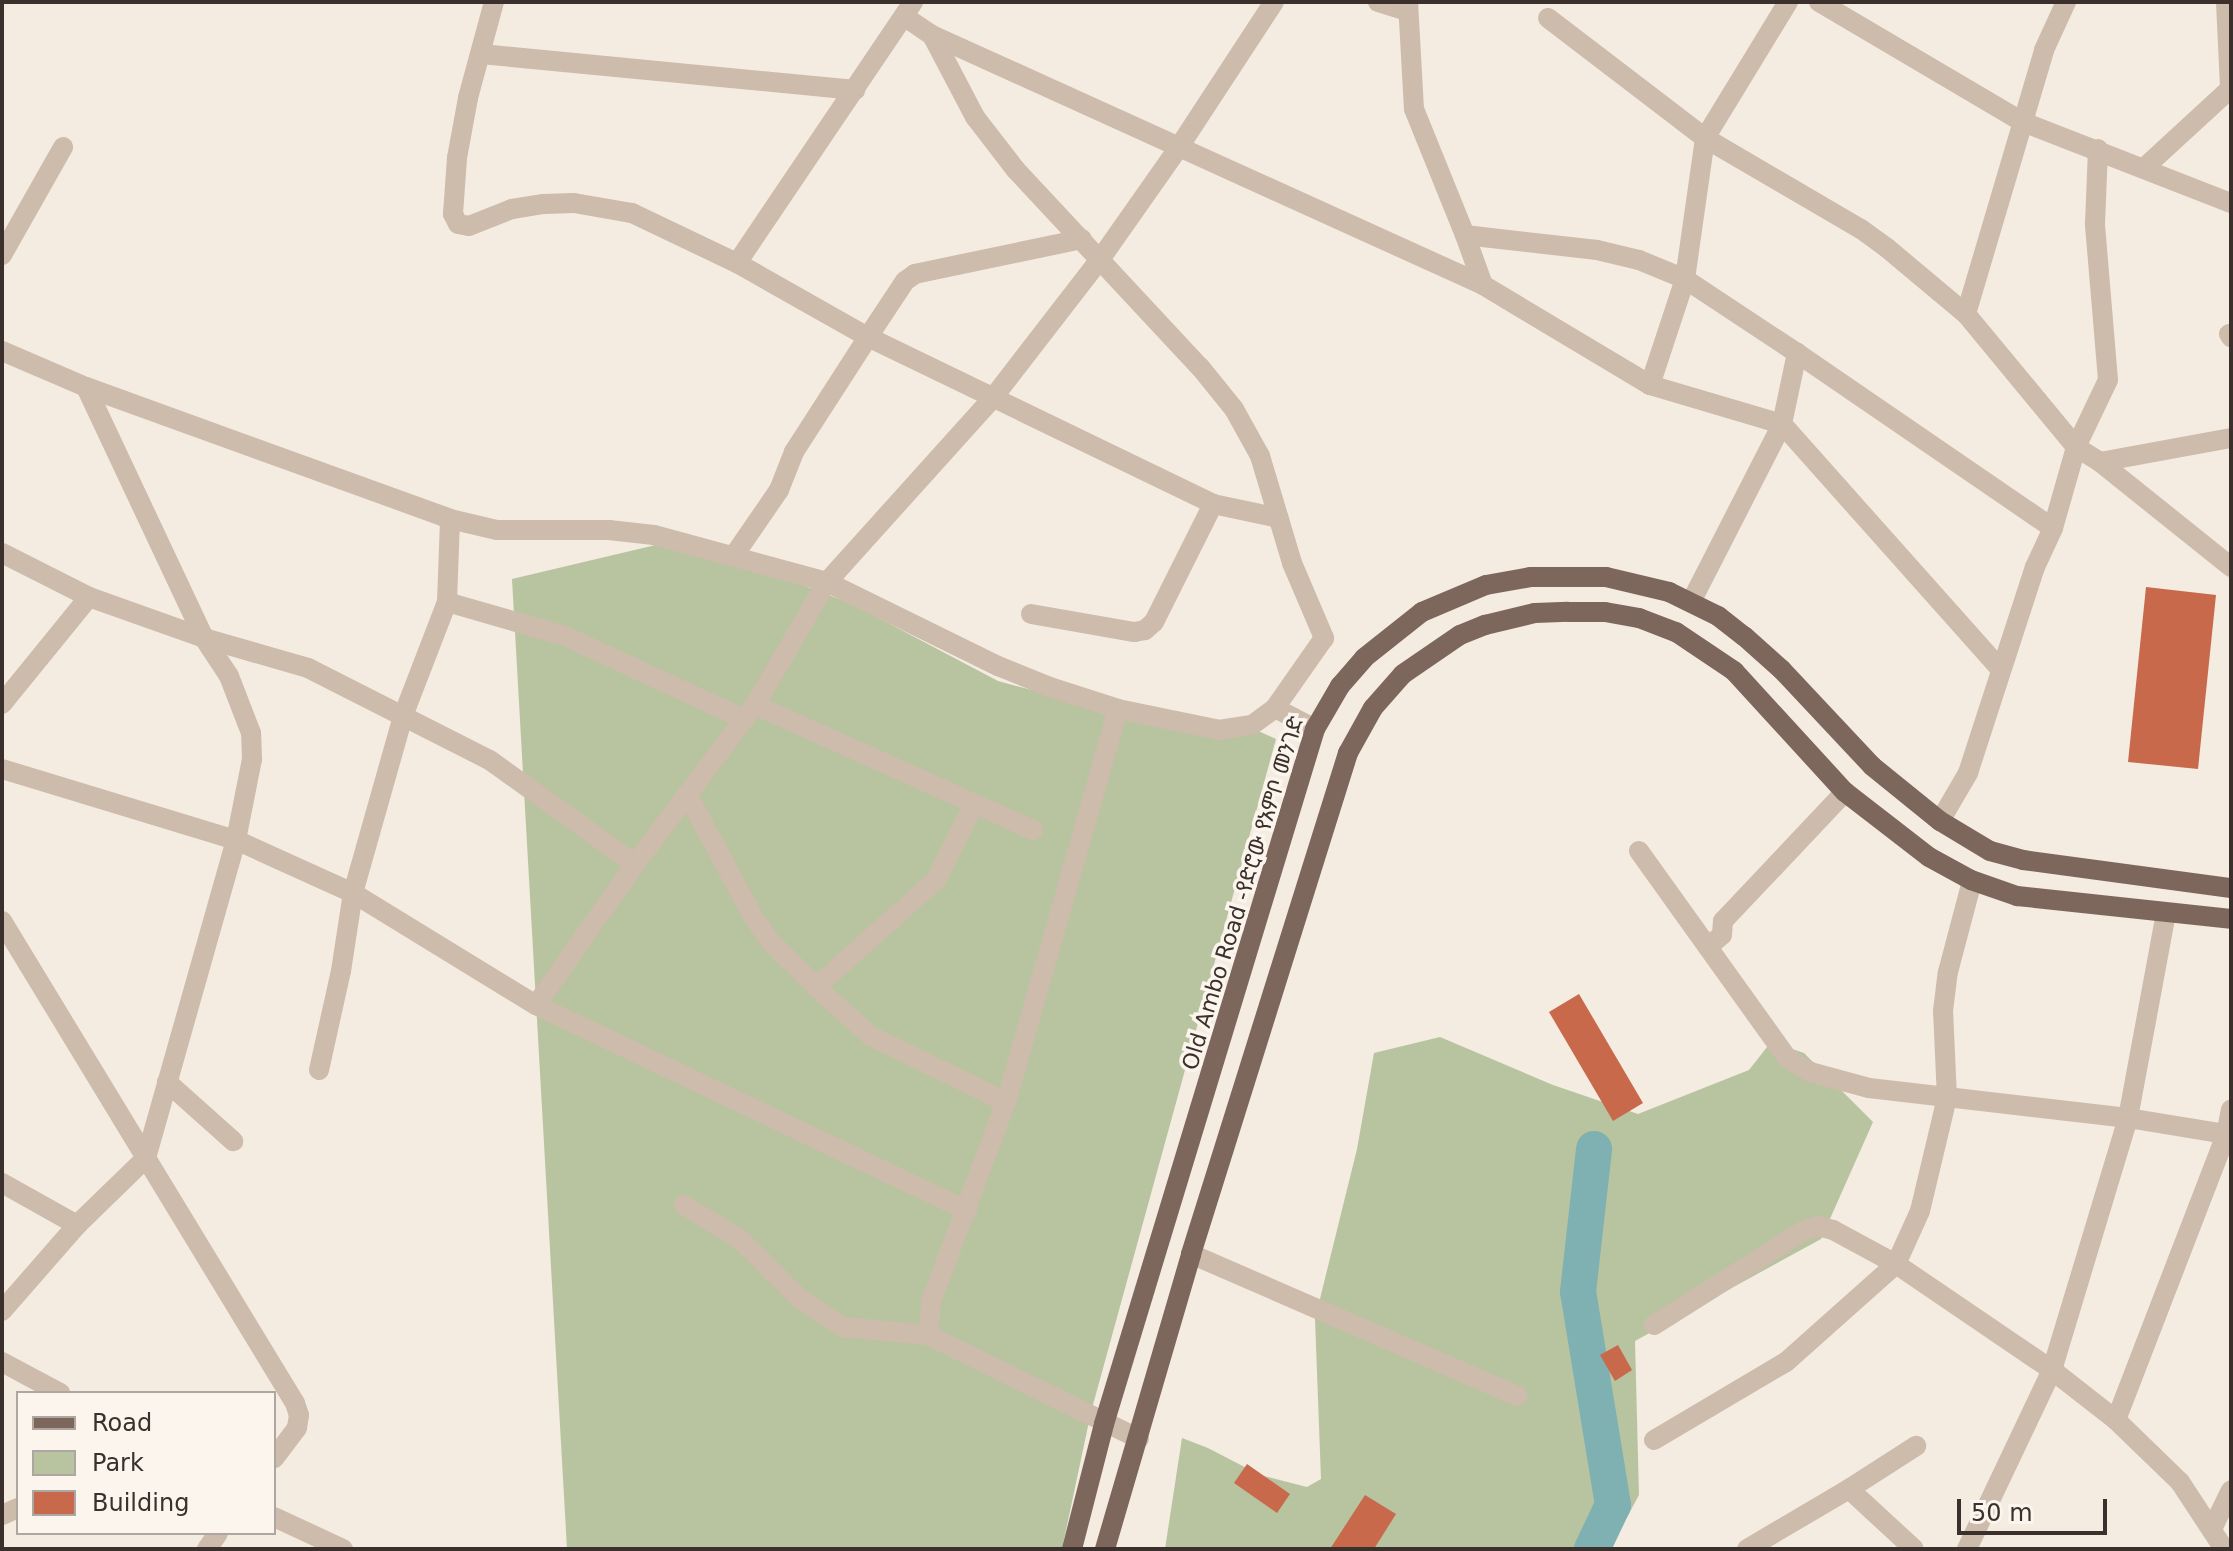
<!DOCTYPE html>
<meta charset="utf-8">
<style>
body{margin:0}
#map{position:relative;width:2233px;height:1551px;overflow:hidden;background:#f4ebe1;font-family:"DejaVu Sans","Noto Sans Ethiopic",sans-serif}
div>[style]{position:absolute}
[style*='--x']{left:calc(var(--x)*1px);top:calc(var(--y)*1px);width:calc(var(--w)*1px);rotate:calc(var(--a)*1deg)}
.green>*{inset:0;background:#b8c4a0}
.river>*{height:36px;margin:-18px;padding:0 18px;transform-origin:18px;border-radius:18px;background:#7fb0b2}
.building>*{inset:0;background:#c8694b}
.minor>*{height:20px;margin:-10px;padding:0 10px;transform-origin:10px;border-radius:10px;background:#cdbbac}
.primary>*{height:20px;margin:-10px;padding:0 10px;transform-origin:10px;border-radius:10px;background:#7d675c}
span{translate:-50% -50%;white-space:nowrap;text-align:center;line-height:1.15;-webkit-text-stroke:7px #fbf5ee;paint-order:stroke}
.street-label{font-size:22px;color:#3b302b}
.frame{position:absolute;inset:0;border:4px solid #3b302b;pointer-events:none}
.legend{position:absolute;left:16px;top:1391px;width:260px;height:144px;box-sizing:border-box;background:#fbf5ee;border:2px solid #aea6a0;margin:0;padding:10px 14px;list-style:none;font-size:24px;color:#3b302b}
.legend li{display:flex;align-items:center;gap:16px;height:40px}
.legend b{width:40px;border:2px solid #aea6a0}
.scale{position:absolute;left:1957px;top:1499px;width:150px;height:36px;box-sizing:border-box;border:4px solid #3b302b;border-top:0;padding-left:10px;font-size:24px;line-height:28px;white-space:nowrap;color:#3b302b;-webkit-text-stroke:6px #fbf5ee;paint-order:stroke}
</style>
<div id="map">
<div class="green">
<div style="clip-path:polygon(681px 539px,850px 603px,998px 681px,1109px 711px,1256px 730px,1276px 739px,1091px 1412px,1062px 1549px,567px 1549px,512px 579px)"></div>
<div style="clip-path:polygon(1440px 1037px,1553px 1085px,1638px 1114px,1749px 1070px,1771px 1042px,1804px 1053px,1873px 1122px,1821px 1239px,1635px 1341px,1639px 1495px,1610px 1549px,1165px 1549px,1182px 1438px,1208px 1448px,1260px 1475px,1307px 1487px,1321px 1479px,1315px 1319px,1357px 1149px,1374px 1053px)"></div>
</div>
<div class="river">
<div style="--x:1592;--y:1549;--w:49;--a:-64.5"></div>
<div style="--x:1613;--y:1505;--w:216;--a:-99.3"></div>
<div style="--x:1578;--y:1292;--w:144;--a:-83.6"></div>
</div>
<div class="building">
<div style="clip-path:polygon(2146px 587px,2216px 595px,2198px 769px,2128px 762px)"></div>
<div style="clip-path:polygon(1579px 994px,1643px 1103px,1613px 1121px,1549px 1012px)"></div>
<div style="clip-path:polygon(1618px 1345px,1632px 1370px,1615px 1381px,1600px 1355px)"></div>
<div style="clip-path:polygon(1247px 1464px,1290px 1494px,1277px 1513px,1234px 1483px)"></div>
<div style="clip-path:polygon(1365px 1495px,1396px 1514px,1374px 1549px,1330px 1549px)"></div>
</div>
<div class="minor">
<div style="--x:494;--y:2;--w:99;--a:105.2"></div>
<div style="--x:468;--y:98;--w:61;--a:100.4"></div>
<div style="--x:457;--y:158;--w:56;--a:94.1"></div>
<div style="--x:453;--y:214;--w:11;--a:63"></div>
<div style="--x:458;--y:224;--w:11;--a:10"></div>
<div style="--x:469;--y:226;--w:46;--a:-21.6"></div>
<div style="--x:512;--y:209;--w:32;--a:-9"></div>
<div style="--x:544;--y:204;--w:30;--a:-2"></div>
<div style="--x:574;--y:203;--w:59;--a:9.8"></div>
<div style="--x:632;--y:213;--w:116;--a:25.5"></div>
<div style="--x:737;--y:263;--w:150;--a:29.5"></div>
<div style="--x:868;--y:337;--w:137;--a:122.8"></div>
<div style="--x:794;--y:452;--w:41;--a:111.5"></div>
<div style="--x:779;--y:490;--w:81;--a:124.5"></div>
<div style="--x:1378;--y:2;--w:31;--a:17"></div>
<div style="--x:1408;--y:2;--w:107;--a:86.8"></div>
<div style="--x:1414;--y:109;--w:136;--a:68"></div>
<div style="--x:1819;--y:2;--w:237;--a:30.5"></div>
<div style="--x:2023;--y:122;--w:223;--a:21.3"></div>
<div style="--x:2226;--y:2;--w:86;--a:87.3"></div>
<div style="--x:905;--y:17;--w:32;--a:34"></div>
<div style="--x:932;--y:35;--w:271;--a:24.4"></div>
<div style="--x:1179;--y:147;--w:173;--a:-56.8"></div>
<div style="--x:1548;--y:18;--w:198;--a:37.4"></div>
<div style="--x:1705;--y:138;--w:181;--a:30.3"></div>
<div style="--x:1861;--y:229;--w:32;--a:36"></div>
<div style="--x:1887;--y:248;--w:103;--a:39.9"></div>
<div style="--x:1966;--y:314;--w:173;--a:50.4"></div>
<div style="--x:2076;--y:447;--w:28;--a:32"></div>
<div style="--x:2100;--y:462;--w:168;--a:38.7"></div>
<div style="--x:932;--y:35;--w:93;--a:62.3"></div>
<div style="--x:975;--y:117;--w:67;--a:52.3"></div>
<div style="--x:1016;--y:170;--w:270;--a:47"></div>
<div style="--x:1200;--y:367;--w:54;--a:51"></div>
<div style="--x:1234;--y:409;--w:54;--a:61"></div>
<div style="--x:1260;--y:456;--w:112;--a:73.3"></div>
<div style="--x:1292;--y:563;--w:82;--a:66.9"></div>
<div style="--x:1324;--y:638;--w:85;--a:125"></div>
<div style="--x:481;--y:54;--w:376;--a:5.5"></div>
<div style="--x:2144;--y:168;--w:118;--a:-42.6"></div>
<div style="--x:1082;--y:239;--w:171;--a:168.2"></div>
<div style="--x:915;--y:274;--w:12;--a:145"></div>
<div style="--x:905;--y:281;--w:67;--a:123.5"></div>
<div style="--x:868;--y:337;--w:383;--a:25.8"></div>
<div style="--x:1213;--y:504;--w:67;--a:12"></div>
<div style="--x:2;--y:255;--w:124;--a:-60.5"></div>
<div style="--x:737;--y:263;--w:315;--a:-56"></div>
<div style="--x:1483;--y:285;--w:53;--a:-109.8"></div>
<div style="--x:1465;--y:235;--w:133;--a:6.5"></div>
<div style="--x:1597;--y:250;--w:43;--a:13.4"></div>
<div style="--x:1639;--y:260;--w:50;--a:22.4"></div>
<div style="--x:1685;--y:279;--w:142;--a:-81.9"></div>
<div style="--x:1705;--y:138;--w:159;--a:-58.6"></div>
<div style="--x:1966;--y:314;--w:275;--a:-73.5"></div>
<div style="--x:2044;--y:50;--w:53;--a:-65.4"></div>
<div style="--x:2229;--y:334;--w:4;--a:56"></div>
<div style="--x:2;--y:351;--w:91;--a:23.2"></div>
<div style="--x:86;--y:387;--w:387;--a:19.9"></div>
<div style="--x:450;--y:519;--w:48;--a:13.2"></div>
<div style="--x:497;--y:530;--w:112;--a:0"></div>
<div style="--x:609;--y:530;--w:45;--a:6.3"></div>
<div style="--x:654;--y:535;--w:179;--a:15.2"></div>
<div style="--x:827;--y:582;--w:191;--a:26.2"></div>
<div style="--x:998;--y:666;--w:56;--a:22"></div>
<div style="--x:1050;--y:687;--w:71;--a:17.9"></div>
<div style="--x:1118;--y:709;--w:103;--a:11.7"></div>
<div style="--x:1219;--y:730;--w:33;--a:-9"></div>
<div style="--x:1252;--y:725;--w:29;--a:-36"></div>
<div style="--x:1275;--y:708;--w:45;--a:27.7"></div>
<div style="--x:1650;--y:385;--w:112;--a:-71.7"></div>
<div style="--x:1685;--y:279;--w:134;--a:33.5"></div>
<div style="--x:2100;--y:462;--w:133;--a:-10.4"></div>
<div style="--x:2;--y:553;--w:97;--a:26.8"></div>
<div style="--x:447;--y:602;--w:123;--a:16.1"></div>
<div style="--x:565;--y:636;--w:197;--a:24.9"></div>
<div style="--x:1691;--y:602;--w:200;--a:-62.9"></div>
<div style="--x:1782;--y:424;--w:73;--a:-78.1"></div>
<div style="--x:1797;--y:353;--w:310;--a:34.4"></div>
<div style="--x:1031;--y:614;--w:105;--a:9.9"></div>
<div style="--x:1134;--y:632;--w:11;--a:-10"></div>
<div style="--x:1145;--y:630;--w:12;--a:-42"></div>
<div style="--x:1154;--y:622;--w:132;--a:-63.4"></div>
<div style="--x:2;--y:704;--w:138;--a:-50.9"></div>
<div style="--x:89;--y:597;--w:122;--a:19.6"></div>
<div style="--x:204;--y:638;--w:108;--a:16.1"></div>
<div style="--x:308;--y:668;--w:205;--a:26.9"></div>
<div style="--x:491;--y:761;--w:177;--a:35.6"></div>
<div style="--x:635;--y:864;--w:199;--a:-53"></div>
<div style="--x:755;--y:705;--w:143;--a:-59.7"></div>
<div style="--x:827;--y:582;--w:246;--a:-48"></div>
<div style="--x:992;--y:399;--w:178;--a:-52.3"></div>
<div style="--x:1101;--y:258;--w:136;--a:-54.9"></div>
<div style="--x:1179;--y:147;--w:334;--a:24.4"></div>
<div style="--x:1483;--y:285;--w:195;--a:30.9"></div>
<div style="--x:1650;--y:385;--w:138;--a:16.5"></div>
<div style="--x:1782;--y:424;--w:329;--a:48.3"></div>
<div style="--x:755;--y:705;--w:305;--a:24.2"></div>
<div style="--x:1118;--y:709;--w:409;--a:105.9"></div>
<div style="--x:1006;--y:1102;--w:214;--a:110.6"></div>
<div style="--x:931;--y:1302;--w:33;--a:95"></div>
<div style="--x:928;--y:1335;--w:235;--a:26.2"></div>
<div style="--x:2;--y:769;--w:245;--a:16.9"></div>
<div style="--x:236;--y:840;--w:128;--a:24.4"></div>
<div style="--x:353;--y:893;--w:215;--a:31.5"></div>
<div style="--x:536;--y:1005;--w:478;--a:25.5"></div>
<div style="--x:687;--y:794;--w:135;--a:61.7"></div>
<div style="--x:751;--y:913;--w:34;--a:56"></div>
<div style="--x:770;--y:941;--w:65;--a:45"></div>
<div style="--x:816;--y:987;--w:74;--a:41.7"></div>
<div style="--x:871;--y:1036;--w:150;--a:26.1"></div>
<div style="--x:1940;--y:821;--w:56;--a:-59.7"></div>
<div style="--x:1968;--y:773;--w:217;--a:-72"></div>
<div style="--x:2035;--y:567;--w:43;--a:-65.2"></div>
<div style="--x:2053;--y:528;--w:84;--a:-74.1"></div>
<div style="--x:2076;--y:447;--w:74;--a:-64.5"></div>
<div style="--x:2108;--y:380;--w:157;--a:-94.8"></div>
<div style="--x:2095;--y:224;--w:75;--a:-87.7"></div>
<div style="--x:1639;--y:851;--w:254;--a:54.4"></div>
<div style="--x:1787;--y:1058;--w:27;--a:31"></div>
<div style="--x:1810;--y:1072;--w:61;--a:15.2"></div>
<div style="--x:1869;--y:1088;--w:261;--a:6.6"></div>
<div style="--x:2128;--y:1118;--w:104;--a:9.4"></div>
<div style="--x:2;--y:921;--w:564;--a:58.71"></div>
<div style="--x:295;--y:1403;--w:13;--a:72"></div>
<div style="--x:299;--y:1415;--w:13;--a:99"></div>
<div style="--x:297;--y:1428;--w:38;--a:127"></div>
<div style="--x:1708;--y:947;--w:18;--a:-41"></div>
<div style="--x:1722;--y:935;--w:14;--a:-86"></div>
<div style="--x:1723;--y:921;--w:178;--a:-46.6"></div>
<div style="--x:816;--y:987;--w:161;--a:-41.7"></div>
<div style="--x:936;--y:880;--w:85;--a:-63.4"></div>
<div style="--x:536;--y:1005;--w:172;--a:-54.9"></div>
<div style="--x:319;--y:1070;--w:101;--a:-77.5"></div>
<div style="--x:341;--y:971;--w:79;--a:-81.3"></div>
<div style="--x:353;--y:893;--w:184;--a:-74.2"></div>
<div style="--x:403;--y:716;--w:122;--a:-68.9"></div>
<div style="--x:447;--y:602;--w:83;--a:-87.9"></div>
<div style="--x:167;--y:1082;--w:89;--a:41.8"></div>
<div style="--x:2;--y:1183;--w:86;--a:29.2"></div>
<div style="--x:684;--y:1205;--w:67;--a:31.6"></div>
<div style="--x:741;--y:1240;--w:82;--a:45"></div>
<div style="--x:799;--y:1298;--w:53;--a:33.4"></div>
<div style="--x:843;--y:1327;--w:85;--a:5.4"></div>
<div style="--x:1191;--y:1254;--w:356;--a:23.5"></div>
<div style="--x:2;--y:1311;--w:114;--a:-48.9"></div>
<div style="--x:77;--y:1225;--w:96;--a:-44.2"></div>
<div style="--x:146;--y:1158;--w:330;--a:-74.2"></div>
<div style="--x:236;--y:840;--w:83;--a:-78.8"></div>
<div style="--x:252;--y:759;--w:26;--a:-92"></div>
<div style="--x:251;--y:733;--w:61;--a:-111.1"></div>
<div style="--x:229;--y:676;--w:45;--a:-123.3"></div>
<div style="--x:204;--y:638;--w:277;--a:-115.2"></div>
<div style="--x:1654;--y:1325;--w:178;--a:-32.2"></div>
<div style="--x:1805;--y:1230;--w:14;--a:-17"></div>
<div style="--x:1818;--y:1226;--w:16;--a:15"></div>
<div style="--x:1833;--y:1230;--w:72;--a:28.4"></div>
<div style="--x:1896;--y:1264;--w:189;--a:34.2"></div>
<div style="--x:2052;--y:1370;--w:81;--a:38"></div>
<div style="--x:2116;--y:1420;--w:89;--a:44.1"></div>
<div style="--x:2180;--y:1482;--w:80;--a:56.7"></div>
<div style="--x:2;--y:1362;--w:66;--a:28.1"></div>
<div style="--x:2116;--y:1420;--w:305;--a:-68.9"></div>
<div style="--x:2226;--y:1135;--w:26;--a:-79"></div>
<div style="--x:1654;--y:1440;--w:153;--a:-30.6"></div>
<div style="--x:1786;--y:1362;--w:147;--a:-41.7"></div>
<div style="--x:1896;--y:1264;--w:58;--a:-65.6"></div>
<div style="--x:1920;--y:1211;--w:116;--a:-76.6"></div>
<div style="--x:1947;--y:1098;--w:87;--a:-92.6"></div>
<div style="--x:1943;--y:1011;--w:39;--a:-83"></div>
<div style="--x:1948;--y:972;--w:94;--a:-75.2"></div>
<div style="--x:1849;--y:1489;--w:80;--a:-32.7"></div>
<div style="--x:2;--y:1515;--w:17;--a:-24"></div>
<div style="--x:274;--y:1517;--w:76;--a:24.9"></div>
<div style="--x:2212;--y:1529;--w:43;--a:-64"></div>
<div style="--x:207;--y:1549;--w:19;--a:-55"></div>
<div style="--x:1747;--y:1549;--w:118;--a:-30.5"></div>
<div style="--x:1849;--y:1489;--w:88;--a:42.7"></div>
<div style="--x:1967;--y:1549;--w:198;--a:-64.6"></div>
<div style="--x:2052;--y:1370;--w:263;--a:-73.2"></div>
<div style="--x:2128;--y:1118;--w:209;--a:-79.5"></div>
</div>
<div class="primary">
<div style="--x:1072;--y:1549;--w:129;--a:-75.6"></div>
<div style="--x:1104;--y:1424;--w:726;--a:-73.11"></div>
<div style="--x:1315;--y:729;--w:50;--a:-59.8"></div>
<div style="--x:1340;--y:686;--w:37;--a:-49"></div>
<div style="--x:1364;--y:658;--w:74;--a:-38.4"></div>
<div style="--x:1422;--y:612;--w:69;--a:-22.9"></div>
<div style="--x:1486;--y:585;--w:46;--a:-10.1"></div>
<div style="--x:1531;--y:577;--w:75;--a:0"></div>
<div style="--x:1606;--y:577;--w:65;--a:13.4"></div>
<div style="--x:1669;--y:592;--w:55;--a:26.1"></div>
<div style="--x:1718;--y:616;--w:33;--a:38"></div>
<div style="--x:1744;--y:636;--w:51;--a:41.8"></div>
<div style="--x:1782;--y:670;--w:132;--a:46.8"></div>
<div style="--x:1872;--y:766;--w:87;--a:39"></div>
<div style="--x:1940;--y:821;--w:58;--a:31"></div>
<div style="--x:1990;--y:851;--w:34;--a:15"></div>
<div style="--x:2023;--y:860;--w:210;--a:7.7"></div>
<div style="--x:1105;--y:1549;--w:307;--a:-73.7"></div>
<div style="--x:1191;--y:1254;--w:525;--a:-72.6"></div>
<div style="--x:1348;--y:753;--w:51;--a:-60.9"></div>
<div style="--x:1373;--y:708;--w:45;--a:-48.6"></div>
<div style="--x:1403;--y:674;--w:69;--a:-34.4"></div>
<div style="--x:1460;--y:635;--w:27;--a:-22"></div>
<div style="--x:1485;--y:625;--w:51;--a:-13.5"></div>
<div style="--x:1535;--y:613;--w:33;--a:-2"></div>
<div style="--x:1568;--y:612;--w:37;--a:0"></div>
<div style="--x:1605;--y:612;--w:35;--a:10"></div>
<div style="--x:1639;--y:618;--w:40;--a:21"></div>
<div style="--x:1676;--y:632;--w:70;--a:33.9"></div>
<div style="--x:1734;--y:671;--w:164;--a:47.5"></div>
<div style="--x:1845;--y:792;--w:106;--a:37.7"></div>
<div style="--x:1929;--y:857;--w:48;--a:28.7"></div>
<div style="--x:1971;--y:880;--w:49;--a:19.2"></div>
<div style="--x:2017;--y:896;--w:215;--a:6.1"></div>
</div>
<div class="street-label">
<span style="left:1243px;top:893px;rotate:-73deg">Old Ambo Road -የድሮው የአምቦ መንገድ</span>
</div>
<div class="frame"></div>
<ul class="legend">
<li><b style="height:10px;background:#7d675c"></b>Road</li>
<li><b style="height:22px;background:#b8c4a0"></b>Park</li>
<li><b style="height:22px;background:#c8694b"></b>Building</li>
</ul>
<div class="scale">50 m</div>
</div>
